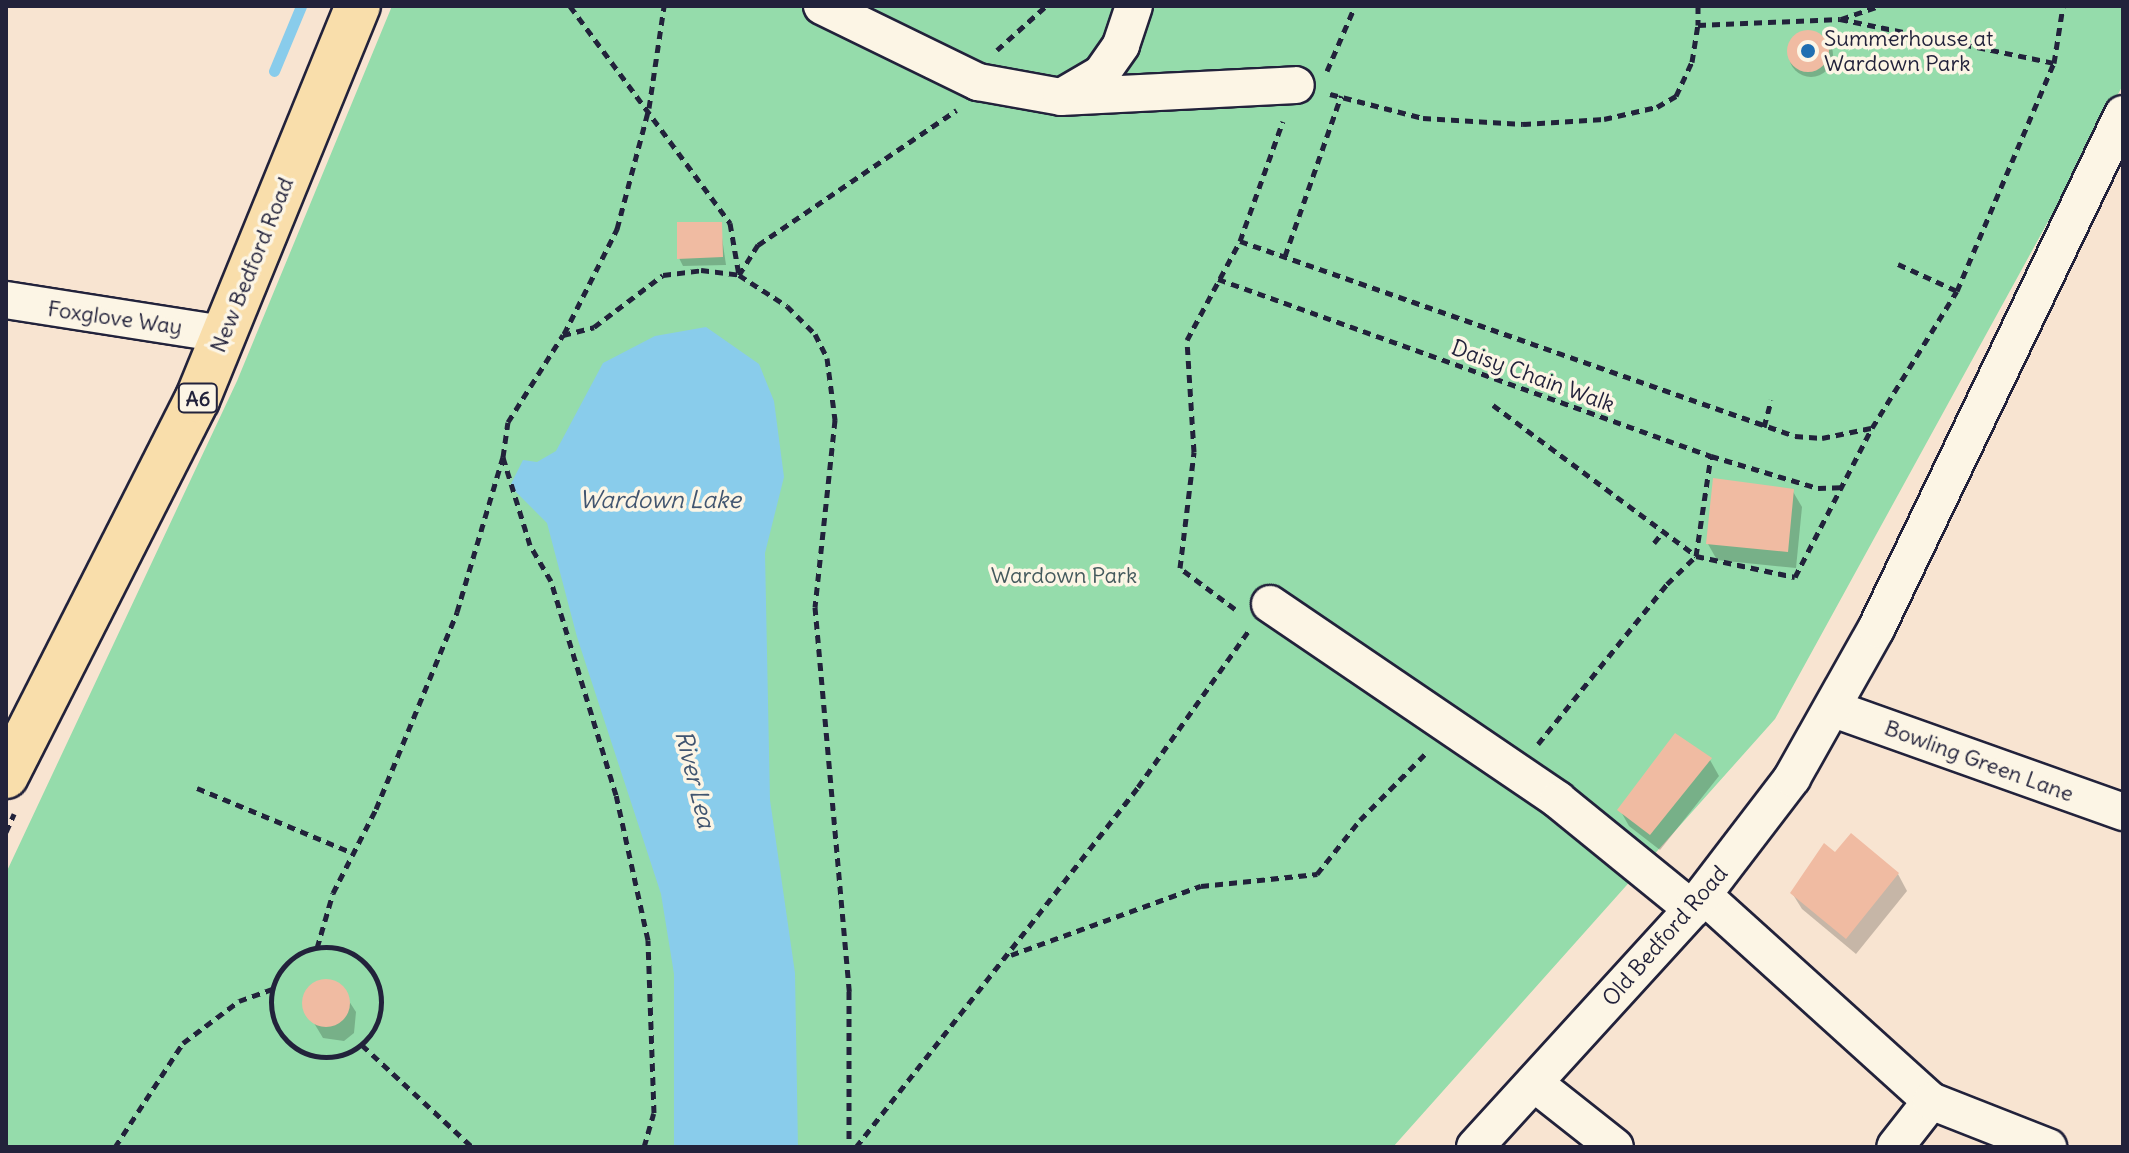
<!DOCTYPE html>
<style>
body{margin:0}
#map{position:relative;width:2129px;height:1153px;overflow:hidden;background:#f8e4d1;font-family:Delius,sans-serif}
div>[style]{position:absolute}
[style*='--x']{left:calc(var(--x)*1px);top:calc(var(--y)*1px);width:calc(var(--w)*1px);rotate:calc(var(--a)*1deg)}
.green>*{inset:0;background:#95dcab}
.water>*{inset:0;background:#89cceb}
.shadow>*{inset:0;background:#0003}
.round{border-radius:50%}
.stream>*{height:11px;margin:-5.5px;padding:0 5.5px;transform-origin:5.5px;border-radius:5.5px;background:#89cceb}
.building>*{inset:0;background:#f0bba2}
.path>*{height:5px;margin-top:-2.5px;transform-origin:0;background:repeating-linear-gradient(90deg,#22223b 0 8px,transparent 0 14px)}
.path>.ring{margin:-2.5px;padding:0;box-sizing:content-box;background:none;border:5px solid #22223b;border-radius:50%}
.roads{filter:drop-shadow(2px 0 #22223b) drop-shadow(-2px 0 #22223b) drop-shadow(0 2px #22223b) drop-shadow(0 -2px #22223b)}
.minor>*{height:36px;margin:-18px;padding:0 18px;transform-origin:18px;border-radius:18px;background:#fcf5e5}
.highway>*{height:44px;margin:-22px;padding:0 22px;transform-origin:22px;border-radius:22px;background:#f9deab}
.dots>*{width:22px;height:22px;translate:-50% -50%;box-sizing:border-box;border:4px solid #fcf5e5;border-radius:50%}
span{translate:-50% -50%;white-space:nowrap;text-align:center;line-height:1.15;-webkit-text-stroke:7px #fcf5e5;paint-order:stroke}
.shield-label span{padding:2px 6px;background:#fcf5e5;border:2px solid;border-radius:6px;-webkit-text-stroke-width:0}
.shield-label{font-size:20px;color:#22223b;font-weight:700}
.poi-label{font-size:22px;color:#22223b}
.left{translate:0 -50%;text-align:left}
.street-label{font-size:22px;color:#22223b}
.park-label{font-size:22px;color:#445a5d}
.water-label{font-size:24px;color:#415570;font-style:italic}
.frame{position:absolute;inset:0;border:8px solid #22223b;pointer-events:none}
</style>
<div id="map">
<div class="green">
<div style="clip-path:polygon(392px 6px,2123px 6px,2123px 85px,1775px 719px,1393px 1147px,6px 1147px,6px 873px,237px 381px)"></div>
</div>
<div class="water">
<div style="clip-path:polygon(706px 327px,759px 364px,774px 401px,784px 477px,765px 553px,770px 800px,795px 973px,798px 1147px,674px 1147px,674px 974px,661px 894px,577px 637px,547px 523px,510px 486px,523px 460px,537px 462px,556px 451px,603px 363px,655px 336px)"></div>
</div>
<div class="shadow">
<div class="round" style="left:1789px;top:33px;width:44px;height:44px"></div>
<div style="clip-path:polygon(720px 224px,726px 265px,683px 266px,679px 258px)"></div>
<div style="clip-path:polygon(1792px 490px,1802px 507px,1796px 568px,1717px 560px,1708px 544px)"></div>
<div style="clip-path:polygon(1710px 760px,1719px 776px,1660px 850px,1629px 826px,1620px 810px)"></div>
<div style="clip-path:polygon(1835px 855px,1898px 874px,1907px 891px,1856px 954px,1802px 909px,1792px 893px)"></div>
<div style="clip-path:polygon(317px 983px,338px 984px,356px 1012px,354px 1033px,344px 1041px,323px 1038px,305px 1008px,306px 993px)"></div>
</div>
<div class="stream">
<div style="--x:274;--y:71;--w:70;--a:-67.4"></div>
</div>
<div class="building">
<div class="round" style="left:1787px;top:30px;width:42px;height:42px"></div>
<div style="clip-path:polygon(677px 222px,722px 222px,723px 257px,677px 259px)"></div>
<div style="clip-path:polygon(1713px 478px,1794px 489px,1788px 552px,1706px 544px)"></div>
<div style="clip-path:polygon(1675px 733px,1712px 758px,1650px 835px,1617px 810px)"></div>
<div style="clip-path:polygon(1851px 833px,1899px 873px,1846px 939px,1790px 893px,1824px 843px,1835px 852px)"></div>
<div class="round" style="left:302px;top:979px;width:48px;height:48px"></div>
</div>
<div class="path">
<div style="--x:570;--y:6;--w:270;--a:53.6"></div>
<div style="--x:730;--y:223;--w:53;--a:80.2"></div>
<div style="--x:739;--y:275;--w:57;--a:32.9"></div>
<div style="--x:787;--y:306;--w:40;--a:45"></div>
<div style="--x:815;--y:334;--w:27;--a:63"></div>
<div style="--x:827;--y:358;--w:63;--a:82.6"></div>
<div style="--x:835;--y:420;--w:188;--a:96.1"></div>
<div style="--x:815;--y:607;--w:386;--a:84.9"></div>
<div style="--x:849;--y:991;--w:156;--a:90"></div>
<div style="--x:1698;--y:6;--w:19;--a:90"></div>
<div style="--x:1841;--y:19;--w:40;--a:-18.9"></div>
<div style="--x:997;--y:50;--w:66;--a:-41.9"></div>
<div style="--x:1327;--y:71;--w:71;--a:-66.7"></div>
<div style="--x:1330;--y:94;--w:96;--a:14.5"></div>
<div style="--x:1423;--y:118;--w:100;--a:3.4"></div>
<div style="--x:1523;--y:124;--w:81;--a:-3.5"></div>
<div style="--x:1604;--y:119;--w:54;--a:-12.8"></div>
<div style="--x:1657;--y:107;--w:22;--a:-30"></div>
<div style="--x:1676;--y:96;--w:38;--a:-65"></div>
<div style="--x:1692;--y:62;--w:37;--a:-81"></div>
<div style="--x:1698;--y:25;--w:142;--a:-2.4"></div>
<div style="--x:1840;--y:19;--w:218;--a:11.6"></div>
<div style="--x:1240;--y:241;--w:588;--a:19.36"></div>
<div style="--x:1795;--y:436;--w:27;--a:4"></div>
<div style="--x:1822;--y:438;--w:50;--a:-11.5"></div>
<div style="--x:1285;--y:256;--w:170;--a:-70.7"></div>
<div style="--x:1898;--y:264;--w:65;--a:24.6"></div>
<div style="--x:1218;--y:279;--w:524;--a:19.75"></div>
<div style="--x:1711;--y:456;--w:112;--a:16.7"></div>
<div style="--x:1818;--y:488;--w:23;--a:-2"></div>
<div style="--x:564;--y:334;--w:118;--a:-63.2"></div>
<div style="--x:617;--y:229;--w:125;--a:-75.2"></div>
<div style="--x:649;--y:108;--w:103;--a:-81.6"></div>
<div style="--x:1493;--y:405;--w:253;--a:36.6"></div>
<div style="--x:1696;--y:556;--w:101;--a:12"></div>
<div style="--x:1795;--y:577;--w:168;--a:-62.7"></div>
<div style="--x:1872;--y:428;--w:161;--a:-58.2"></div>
<div style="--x:1957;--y:291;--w:248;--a:-67"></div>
<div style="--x:2054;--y:63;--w:58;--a:-81"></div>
<div style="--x:1764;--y:427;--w:28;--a:-75"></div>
<div style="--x:1654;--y:543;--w:14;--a:-51"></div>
<div style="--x:1235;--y:609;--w:69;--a:-143.3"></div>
<div style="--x:1180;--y:568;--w:117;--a:-83.1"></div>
<div style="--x:1194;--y:452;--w:112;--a:-93.6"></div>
<div style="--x:1187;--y:340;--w:112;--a:-61.8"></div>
<div style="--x:1240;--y:241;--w:127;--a:-70.3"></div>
<div style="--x:1538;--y:744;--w:206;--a:-51.1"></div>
<div style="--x:1667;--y:584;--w:40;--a:-44"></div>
<div style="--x:1696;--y:556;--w:101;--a:-81.5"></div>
<div style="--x:197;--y:788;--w:169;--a:22.6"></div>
<div style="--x:6;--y:832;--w:20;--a:-66"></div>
<div class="ring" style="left:271px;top:947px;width:105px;height:105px"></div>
<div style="--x:317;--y:948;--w:57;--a:-73.8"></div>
<div style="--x:333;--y:893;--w:94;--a:-62.9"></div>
<div style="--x:376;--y:809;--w:213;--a:-67.6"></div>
<div style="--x:457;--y:612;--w:162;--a:-73.5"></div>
<div style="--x:1011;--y:955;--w:202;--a:-20"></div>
<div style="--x:1201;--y:886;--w:117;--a:-5.9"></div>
<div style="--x:1317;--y:874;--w:69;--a:-51.5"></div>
<div style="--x:1360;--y:820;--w:94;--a:-45.4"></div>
<div style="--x:362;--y:1045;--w:150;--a:42.8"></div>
<div style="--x:115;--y:1147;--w:124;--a:-56.8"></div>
<div style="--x:183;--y:1043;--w:70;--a:-36.9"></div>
<div style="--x:239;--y:1001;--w:35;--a:-20"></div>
<div style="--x:644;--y:1147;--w:35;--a:-74"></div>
<div style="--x:654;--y:1113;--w:173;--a:-92"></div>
<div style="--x:648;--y:940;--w:148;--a:-102.4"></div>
<div style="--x:616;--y:795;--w:224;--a:-106.9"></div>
<div style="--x:551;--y:581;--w:42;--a:-120.3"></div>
<div style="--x:530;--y:545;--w:92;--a:-107.1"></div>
<div style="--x:503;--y:457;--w:35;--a:-82"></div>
<div style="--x:508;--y:422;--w:103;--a:-57.7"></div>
<div style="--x:563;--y:335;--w:32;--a:-14"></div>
<div style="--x:594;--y:327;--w:86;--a:-37"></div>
<div style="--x:663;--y:275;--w:38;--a:-7"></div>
<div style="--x:701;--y:270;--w:38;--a:7"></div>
<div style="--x:739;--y:275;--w:36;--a:-58"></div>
<div style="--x:758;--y:245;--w:240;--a:-34.2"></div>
<div style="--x:856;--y:1147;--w:457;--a:-51.9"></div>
<div style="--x:1138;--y:787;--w:194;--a:-54.7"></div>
</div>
<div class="roads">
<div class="minor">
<div style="--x:822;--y:6;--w:174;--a:26"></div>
<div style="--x:978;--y:82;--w:84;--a:10.2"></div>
<div style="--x:1061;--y:97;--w:235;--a:-2.9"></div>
<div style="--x:1063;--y:96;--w:44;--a:-30.1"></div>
<div style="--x:1101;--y:74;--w:35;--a:-55"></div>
<div style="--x:1121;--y:45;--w:41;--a:-71.6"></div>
<div style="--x:6;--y:300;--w:221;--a:8.9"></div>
<div style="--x:1270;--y:604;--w:348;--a:34.2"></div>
<div style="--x:1558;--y:800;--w:173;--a:39.1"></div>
<div style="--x:1834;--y:709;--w:307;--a:19.6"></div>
<div style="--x:1703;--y:895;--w:307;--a:42.1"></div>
<div style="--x:1931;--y:1101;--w:58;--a:128"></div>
<div style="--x:1534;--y:1083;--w:103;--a:38.3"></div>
<div style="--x:1931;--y:1101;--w:126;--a:21.5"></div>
<div style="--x:1475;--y:1147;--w:322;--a:-47.6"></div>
<div style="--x:1692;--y:909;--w:165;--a:-52.6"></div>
<div style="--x:1792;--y:778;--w:171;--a:-60.6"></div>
<div style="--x:1876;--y:629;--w:571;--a:-64.38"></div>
</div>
<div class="highway">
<div style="--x:6;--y:776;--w:422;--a:-63.1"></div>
<div style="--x:197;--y:400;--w:426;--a:-67.8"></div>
</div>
</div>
<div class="dots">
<div style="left:1808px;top:51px;background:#1f6fb2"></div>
</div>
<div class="shield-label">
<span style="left:198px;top:398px">A6</span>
</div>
<div class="poi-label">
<span class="left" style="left:1824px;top:51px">Summerhouse at<br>Wardown Park</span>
</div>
<div class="street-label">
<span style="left:252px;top:265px;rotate:-68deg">New Bedford Road</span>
<span style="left:115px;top:318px;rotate:8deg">Foxglove Way</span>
<span style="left:1533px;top:376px;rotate:20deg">Daisy Chain Walk</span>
<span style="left:1979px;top:761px;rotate:20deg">Bowling Green Lane</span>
<span style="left:1665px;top:936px;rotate:-49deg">Old Bedford Road</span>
</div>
<div class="park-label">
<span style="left:1064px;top:576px">Wardown Park</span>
</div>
<div class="water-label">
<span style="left:660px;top:500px">Wardown Lake</span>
<span style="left:695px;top:779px;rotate:76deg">River Lea</span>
</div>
<div class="frame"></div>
</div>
